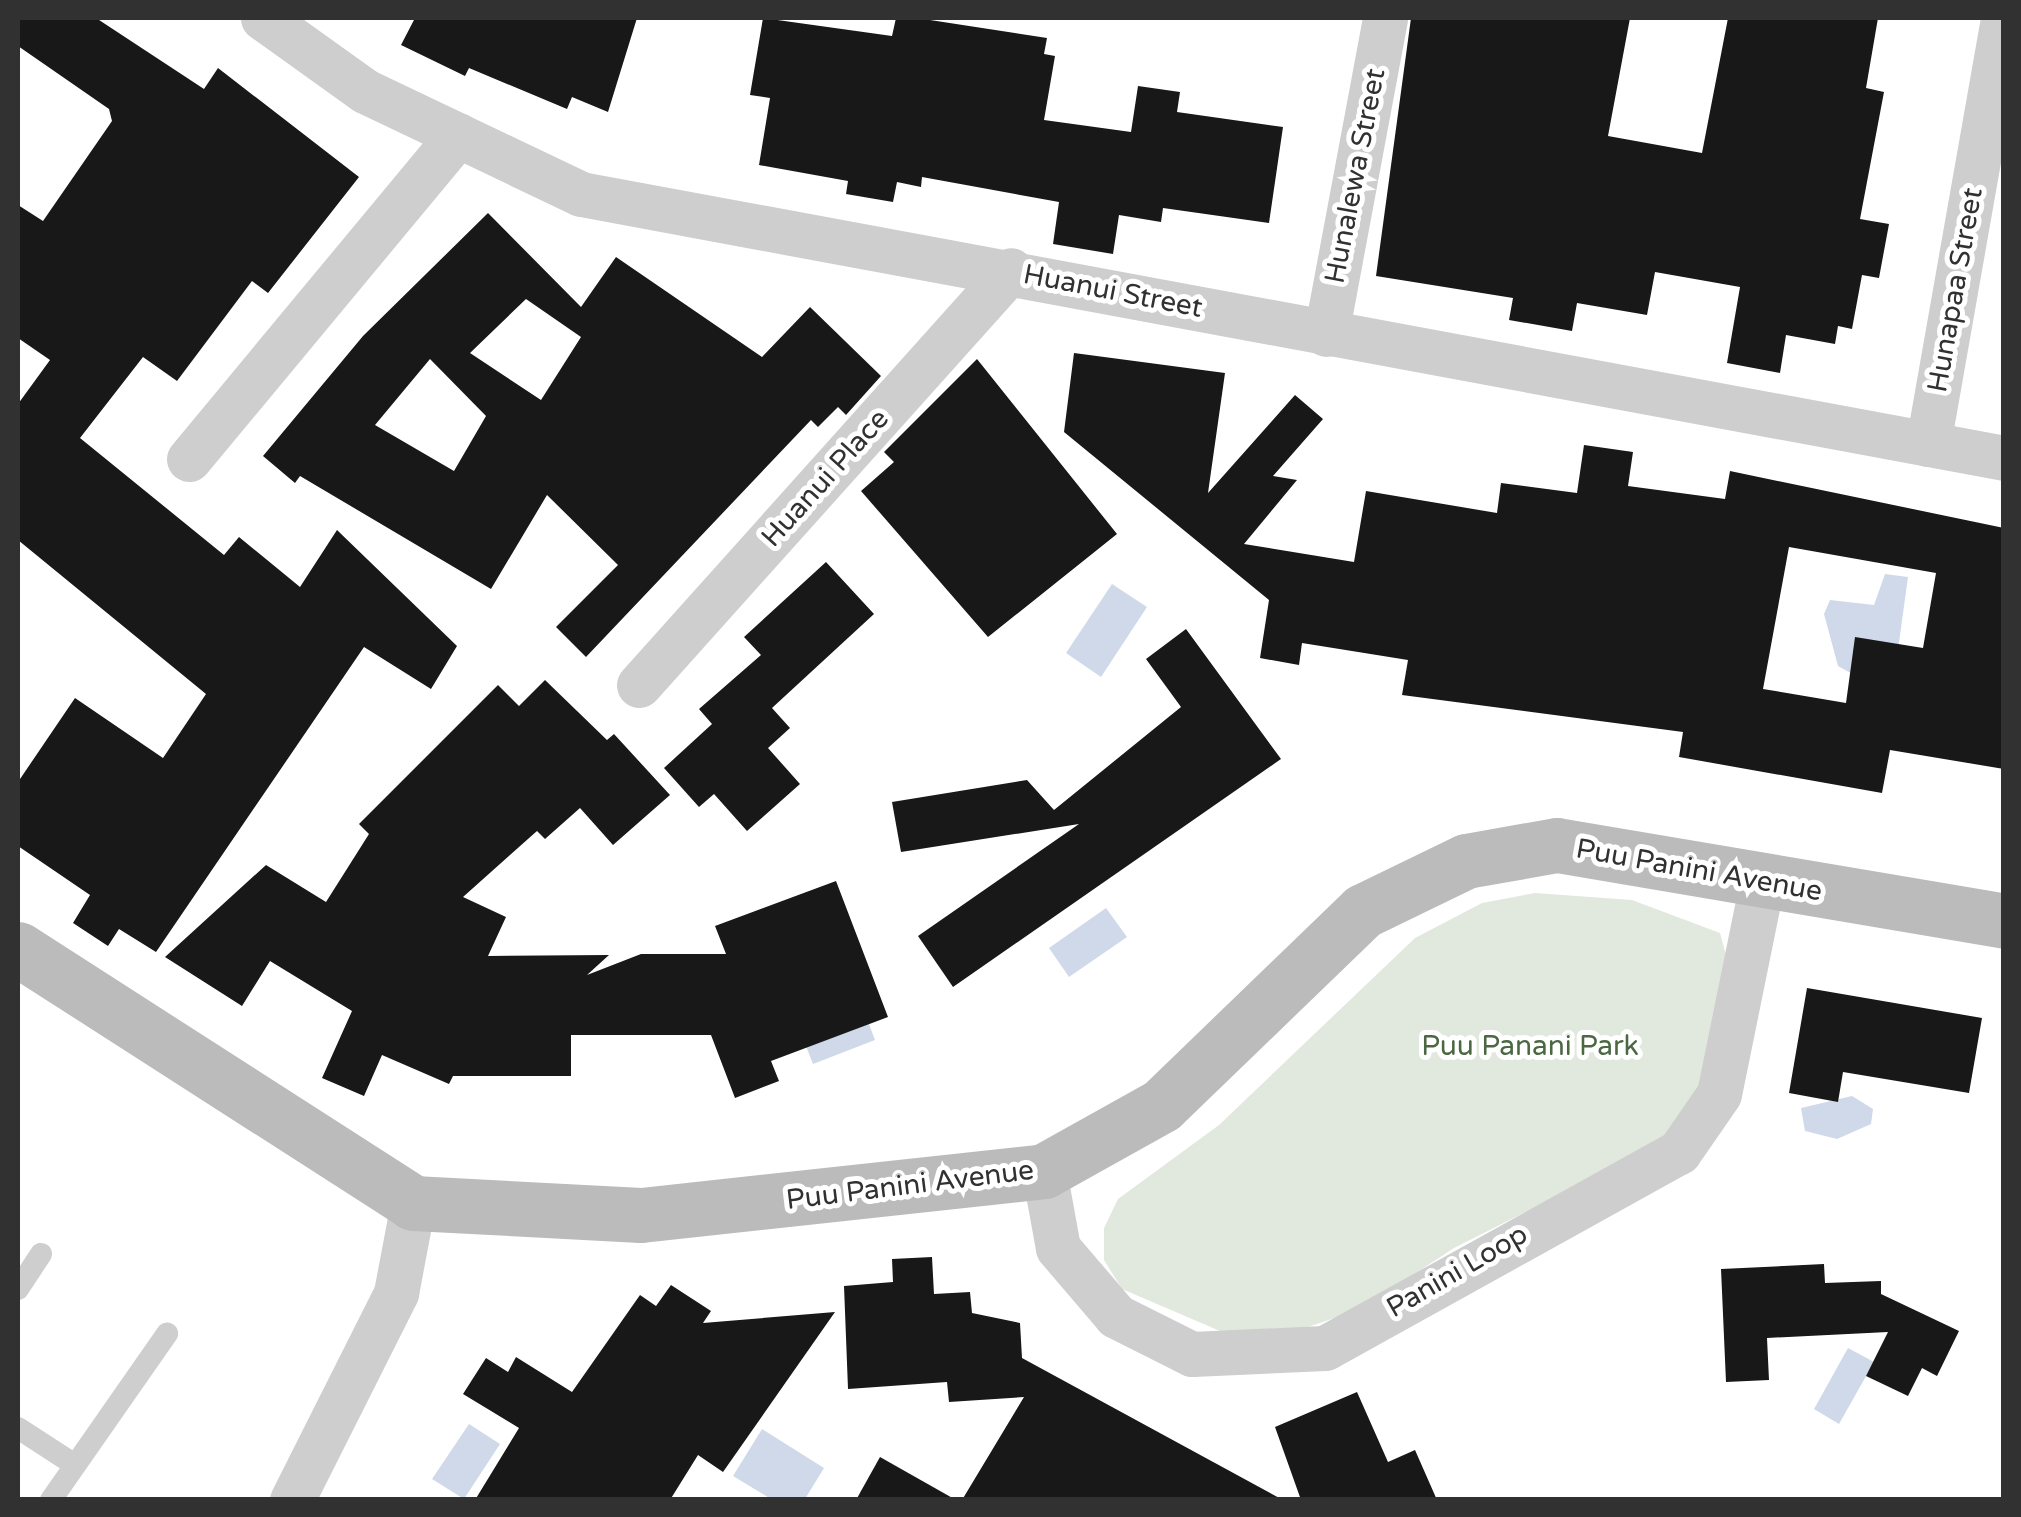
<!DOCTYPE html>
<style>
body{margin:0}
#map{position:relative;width:2021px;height:1517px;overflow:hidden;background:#fff;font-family:"Varela Round",sans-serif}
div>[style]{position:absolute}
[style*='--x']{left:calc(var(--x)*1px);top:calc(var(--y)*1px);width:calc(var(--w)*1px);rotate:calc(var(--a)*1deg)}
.green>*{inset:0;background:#e1e9de}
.water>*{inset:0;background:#d0d9e9}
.building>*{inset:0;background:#181818}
.lane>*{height:22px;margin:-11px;padding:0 11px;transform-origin:11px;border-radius:11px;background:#cecece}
.street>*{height:45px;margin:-22.5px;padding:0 22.5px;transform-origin:22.5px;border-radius:22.5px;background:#cecece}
.secondary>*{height:55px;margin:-27.5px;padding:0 27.5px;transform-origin:27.5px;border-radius:27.5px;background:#bbb}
span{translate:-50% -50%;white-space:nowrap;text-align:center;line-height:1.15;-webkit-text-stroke:10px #fff;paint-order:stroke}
.street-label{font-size:28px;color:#313131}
.park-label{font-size:28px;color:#4b6843}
.frame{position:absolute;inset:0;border:20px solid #313131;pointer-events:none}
</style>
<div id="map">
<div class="green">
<div style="clip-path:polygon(1535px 893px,1632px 900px,1720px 933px,1729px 966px,1703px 1087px,1674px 1137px,1454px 1248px,1361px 1309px,1302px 1329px,1227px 1334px,1122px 1289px,1104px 1260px,1104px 1228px,1118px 1199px,1219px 1125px,1415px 938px,1482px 903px)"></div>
</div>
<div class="water">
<div style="clip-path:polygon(1885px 574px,1908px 577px,1893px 686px,1879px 689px,1838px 666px,1824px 614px,1830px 600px,1874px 605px)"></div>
<div style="clip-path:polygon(1112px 584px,1147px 607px,1101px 677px,1066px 653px)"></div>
<div style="clip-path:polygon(1106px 908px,1127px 937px,1069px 977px,1049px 948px)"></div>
<div style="clip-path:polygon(864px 1011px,875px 1040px,813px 1064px,802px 1036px)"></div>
<div style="clip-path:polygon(1852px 1096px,1873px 1109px,1871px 1124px,1837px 1139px,1805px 1131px,1801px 1108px)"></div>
<div style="clip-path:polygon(1848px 1348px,1874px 1362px,1839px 1424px,1814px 1409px)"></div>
<div style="clip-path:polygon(469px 1424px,500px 1444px,464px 1499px,432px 1479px)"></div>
<div style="clip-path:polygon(762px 1429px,824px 1468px,805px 1499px,771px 1499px,733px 1476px)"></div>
</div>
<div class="building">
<div style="clip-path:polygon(18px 18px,96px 18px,204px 89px,218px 68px,359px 177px,268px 293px,252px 281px,177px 381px,143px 357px,80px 438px,224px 555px,239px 537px,300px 587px,337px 530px,457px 646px,431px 689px,364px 647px,156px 952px,119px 929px,108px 946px,73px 923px,90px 895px,18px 846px,18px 782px,75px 698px,163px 758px,206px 694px,18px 540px,18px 404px,50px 360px,18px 338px,18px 205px,43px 221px,112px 121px,109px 109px,18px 46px)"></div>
<div style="clip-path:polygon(415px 18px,637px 18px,608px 112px,572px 97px,567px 109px,469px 68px,465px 76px,401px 45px)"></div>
<div style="clip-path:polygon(763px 18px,892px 36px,896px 18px,917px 18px,1047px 38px,1044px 54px,1055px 56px,1044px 120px,1131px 132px,1138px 86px,1180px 92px,1177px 112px,1283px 127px,1269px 223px,1163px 208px,1161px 222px,1119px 215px,1113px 254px,1053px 244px,1059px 202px,922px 177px,921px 187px,897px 182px,893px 202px,846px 194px,848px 181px,759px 165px,770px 98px,750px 95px)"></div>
<div style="clip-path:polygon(1411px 18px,1630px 18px,1608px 136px,1702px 153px,1728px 18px,1878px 18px,1866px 88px,1884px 92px,1860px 219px,1889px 224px,1879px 278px,1862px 275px,1852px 329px,1838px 326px,1835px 344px,1786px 335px,1780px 373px,1727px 363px,1740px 287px,1655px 272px,1647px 315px,1577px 303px,1572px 331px,1509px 320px,1513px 298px,1376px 276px)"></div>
<div style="clip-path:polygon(evenodd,488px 213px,581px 307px,616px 257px,762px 357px,810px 307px,881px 376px,846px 415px,838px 407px,818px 427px,811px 420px,586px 657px,556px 627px,618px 565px,547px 495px,491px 589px,300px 476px,295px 483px,263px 456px,363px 336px,488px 213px,526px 299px,581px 337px,541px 400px,470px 353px,526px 299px,488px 213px,430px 359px,486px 416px,454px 471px,375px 425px,430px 359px)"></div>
<div style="clip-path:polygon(evenodd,1074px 353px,1225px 373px,1208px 493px,1295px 395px,1323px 419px,1273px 476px,1297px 480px,1244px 544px,1354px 562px,1366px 491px,1497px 513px,1501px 483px,1577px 493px,1584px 445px,1633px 452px,1628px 486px,1725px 499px,1730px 471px,2004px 528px,2004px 769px,1890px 750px,1882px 793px,1679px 757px,1683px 732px,1402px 695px,1408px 660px,1302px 643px,1299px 665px,1260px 658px,1269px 600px,1064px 432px,1074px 353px,1789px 547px,1936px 573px,1923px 648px,1855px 637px,1846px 703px,1763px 689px,1789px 547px)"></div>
<div style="clip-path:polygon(977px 359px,1117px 534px,988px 637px,861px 491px,894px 462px,884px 452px)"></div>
<div style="clip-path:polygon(826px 562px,874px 614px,772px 708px,790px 728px,768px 748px,800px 784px,747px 831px,714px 794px,699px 807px,664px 768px,712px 724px,699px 709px,761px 655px,744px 637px)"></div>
<div style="clip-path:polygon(1186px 629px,1281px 759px,953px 987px,918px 936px,1079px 824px,901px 852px,892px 802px,1027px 780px,1054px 810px,1181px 707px,1146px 659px)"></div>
<div style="clip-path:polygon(545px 680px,607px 740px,614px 734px,670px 795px,613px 845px,580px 808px,545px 839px,537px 831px,463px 897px,506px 917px,488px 956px,609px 955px,587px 975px,641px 954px,726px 954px,715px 926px,836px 881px,888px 1017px,771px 1061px,779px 1081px,735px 1098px,711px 1035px,571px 1035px,571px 1076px,453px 1076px,449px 1084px,382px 1055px,364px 1096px,322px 1078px,352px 1011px,270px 961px,242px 1006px,165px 957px,266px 865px,326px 902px,369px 834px,359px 824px,498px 685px,519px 706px)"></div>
<div style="clip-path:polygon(1807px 988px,1982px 1018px,1969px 1093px,1843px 1072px,1838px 1102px,1789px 1093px)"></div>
<div style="clip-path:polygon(932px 1257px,934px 1294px,970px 1292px,972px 1313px,1020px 1323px,1022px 1358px,1283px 1500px,962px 1500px,1024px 1397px,949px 1402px,947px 1382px,848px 1389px,844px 1286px,893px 1282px,892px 1259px)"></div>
<div style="clip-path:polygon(1824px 1264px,1825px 1283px,1881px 1281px,1881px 1294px,1959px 1331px,1937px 1376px,1922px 1368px,1908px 1396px,1866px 1376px,1888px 1332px,1767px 1338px,1769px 1380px,1726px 1382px,1721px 1269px)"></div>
<div style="clip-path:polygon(671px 1285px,711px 1311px,703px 1323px,835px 1312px,723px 1472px,698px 1455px,670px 1500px,475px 1500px,519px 1428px,463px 1394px,486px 1358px,508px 1372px,516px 1357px,572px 1392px,640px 1295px,656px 1306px)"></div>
<div style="clip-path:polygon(1357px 1392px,1388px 1462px,1415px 1450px,1437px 1500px,1301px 1500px,1275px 1427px)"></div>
<div style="clip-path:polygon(880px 1457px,956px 1500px,856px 1500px)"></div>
</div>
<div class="lane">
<div style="--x:18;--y:1289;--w:42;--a:-56.7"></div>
<div style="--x:18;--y:1428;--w:68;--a:33"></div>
<div style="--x:51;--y:1500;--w:203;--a:-55.1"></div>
</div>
<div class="street">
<div style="--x:263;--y:18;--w:125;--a:35.6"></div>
<div style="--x:365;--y:91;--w:239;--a:25.5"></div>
<div style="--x:581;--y:194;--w:1447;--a:10.51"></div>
<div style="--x:1326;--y:334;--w:321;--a:-79.4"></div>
<div style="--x:1928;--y:444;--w:433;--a:-80"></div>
<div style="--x:189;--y:459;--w:421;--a:-50.3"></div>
<div style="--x:639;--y:685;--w:557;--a:-48.13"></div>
<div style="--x:1044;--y:1171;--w:78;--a:79.7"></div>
<div style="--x:1058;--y:1248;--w:89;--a:49.5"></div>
<div style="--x:1116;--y:1316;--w:85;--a:26.6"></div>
<div style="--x:1192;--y:1354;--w:133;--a:-2.6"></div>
<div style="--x:1325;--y:1348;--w:405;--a:-29"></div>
<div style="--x:1679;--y:1152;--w:70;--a:-55.4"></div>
<div style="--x:1719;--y:1094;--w:216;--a:-78.5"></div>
<div style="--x:292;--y:1500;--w:232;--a:-63.3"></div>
<div style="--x:396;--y:1293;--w:92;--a:-79.3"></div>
</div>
<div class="secondary">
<div style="--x:18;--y:949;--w:470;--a:32.7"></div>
<div style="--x:413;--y:1203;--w:228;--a:3"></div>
<div style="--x:641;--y:1215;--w:405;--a:-6.2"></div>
<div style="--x:1044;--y:1171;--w:135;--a:-29.2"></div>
<div style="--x:1162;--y:1105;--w:279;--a:-44"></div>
<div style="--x:1363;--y:911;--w:114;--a:-25.9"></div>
<div style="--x:1466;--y:861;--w:92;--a:-10"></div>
<div style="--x:1557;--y:845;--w:453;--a:9.6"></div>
</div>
<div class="street-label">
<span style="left:1355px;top:176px;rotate:-79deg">Hunalewa Street</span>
<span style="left:1955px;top:290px;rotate:-80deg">Hunapaa Street</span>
<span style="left:1113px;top:291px;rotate:11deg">Huanui Street</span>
<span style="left:825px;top:478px;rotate:-48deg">Huanui Place</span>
<span style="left:1699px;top:870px;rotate:10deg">Puu Panini Avenue</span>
<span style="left:910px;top:1185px;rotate:-7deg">Puu Panini Avenue</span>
<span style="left:1457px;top:1271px;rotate:-30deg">Panini Loop</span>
</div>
<div class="park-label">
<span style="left:1530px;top:1046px">Puu Panani Park</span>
</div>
<div class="frame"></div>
</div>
